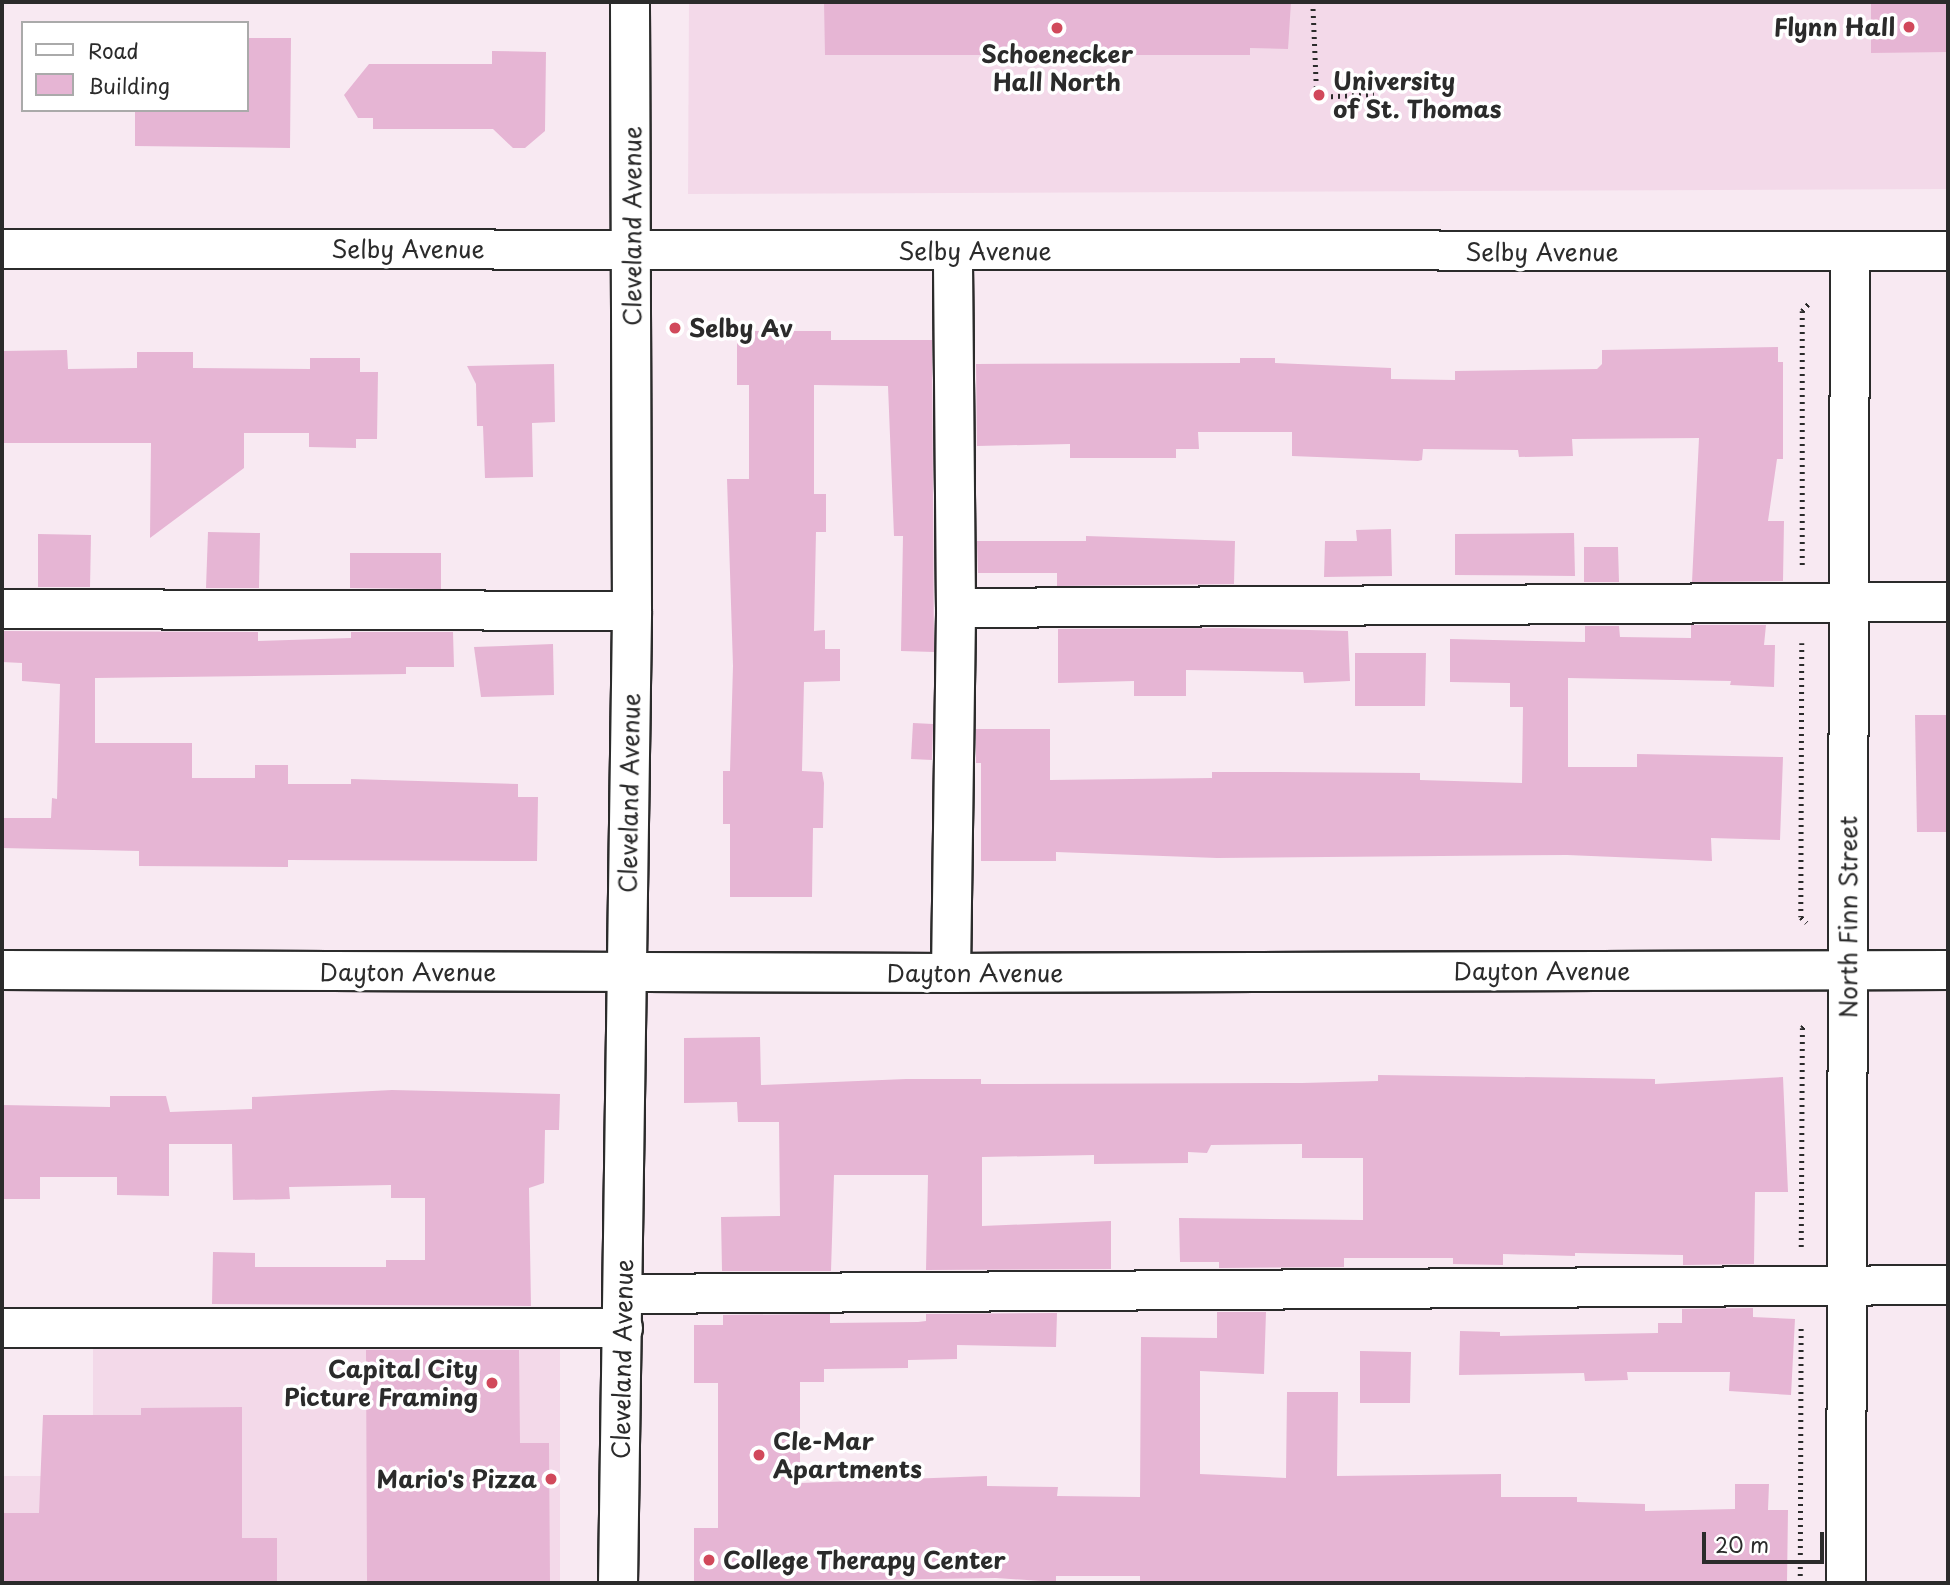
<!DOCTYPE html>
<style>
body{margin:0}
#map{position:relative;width:1950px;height:1585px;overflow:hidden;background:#f8e9f2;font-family:"Playpen Sans",sans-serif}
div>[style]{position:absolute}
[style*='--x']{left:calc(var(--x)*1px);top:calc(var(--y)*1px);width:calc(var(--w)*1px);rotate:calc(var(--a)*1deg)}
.built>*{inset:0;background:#f3d9e9}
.building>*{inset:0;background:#e6b5d4}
.path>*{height:4.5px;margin-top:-2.25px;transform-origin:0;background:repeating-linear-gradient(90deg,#2b2b2b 0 2px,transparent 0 7px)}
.roads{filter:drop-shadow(2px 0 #2b2b2b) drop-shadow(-2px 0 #2b2b2b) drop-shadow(0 2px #2b2b2b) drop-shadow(0 -2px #2b2b2b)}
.minor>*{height:38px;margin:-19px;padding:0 19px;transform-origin:19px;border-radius:19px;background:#fff}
.dots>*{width:19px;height:19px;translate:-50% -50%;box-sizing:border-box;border:4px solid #fff;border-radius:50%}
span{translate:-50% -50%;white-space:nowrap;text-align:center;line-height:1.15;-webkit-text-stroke:7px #fff;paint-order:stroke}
.poi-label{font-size:24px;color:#2b2b2b;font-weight:700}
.right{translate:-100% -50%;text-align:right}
.left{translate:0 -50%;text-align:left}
.street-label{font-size:24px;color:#2b2b2b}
.frame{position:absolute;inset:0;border:4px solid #2b2b2b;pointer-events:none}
.legend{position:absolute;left:21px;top:21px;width:228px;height:91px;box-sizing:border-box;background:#fff;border:2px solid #aaa;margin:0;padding:9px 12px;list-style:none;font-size:21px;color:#2b2b2b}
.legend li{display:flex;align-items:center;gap:14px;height:35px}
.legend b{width:35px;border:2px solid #aaa}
.scale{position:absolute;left:1702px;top:1532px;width:122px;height:32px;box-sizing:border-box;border:4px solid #2b2b2b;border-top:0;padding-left:9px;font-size:21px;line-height:24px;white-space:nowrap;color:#2b2b2b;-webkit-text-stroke:5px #fff;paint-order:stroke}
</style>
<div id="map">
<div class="built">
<div style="clip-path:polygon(689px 2px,1948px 2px,1948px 189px,688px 194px)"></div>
<div style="clip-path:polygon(93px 1334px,560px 1338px,560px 1583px,2px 1583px,2px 1476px,93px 1476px)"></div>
</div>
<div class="building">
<div style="clip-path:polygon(824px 2px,1291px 2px,1288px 49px,1250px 48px,1250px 55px,825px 55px)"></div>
<div style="clip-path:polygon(1871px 2px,1948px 2px,1948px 52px,1871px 53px)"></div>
<div style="clip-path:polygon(247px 38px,291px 38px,290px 148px,135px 146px,135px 110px,247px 110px)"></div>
<div style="clip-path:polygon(492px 51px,546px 52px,545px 131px,525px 148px,513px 148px,493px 129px,373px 129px,373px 118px,358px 118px,344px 95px,369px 64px,492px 64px)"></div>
<div style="clip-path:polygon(737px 331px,831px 331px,831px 340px,932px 340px,934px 652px,901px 651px,903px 536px,894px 536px,888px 386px,814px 385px,814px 494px,826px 494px,826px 532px,816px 532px,814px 631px,825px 630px,825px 649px,840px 649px,840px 681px,804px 682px,802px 771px,822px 772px,824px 783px,823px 828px,813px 828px,812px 897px,730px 897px,730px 824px,723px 824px,723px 771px,730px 771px,733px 666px,727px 479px,749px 479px,749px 385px,737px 385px)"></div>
<div style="clip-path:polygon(1778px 347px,1778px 362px,1783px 362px,1783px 459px,1777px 459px,1768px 521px,1784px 521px,1783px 581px,1692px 582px,1699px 438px,1572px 439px,1573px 456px,1519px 457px,1518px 450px,1423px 449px,1422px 460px,1418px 461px,1292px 456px,1292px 432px,1198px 432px,1199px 449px,1176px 449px,1176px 458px,1070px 458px,1070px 444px,977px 446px,976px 364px,1240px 363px,1240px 358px,1275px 358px,1275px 363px,1391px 368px,1391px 379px,1455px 380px,1455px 371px,1597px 369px,1602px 364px,1602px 350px)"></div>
<div style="clip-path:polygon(67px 350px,68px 369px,137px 368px,137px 352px,193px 352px,193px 368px,310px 369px,310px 358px,360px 358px,360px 372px,378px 372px,377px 439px,356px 439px,356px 448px,309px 447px,309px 433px,244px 433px,244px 468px,150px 538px,151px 443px,2px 443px,2px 351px)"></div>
<div style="clip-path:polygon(554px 364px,555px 422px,532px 423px,533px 477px,485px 478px,483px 426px,477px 426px,476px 384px,467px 366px)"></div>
<div style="clip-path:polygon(1391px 529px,1392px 576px,1324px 577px,1325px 541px,1357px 541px,1356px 530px)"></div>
<div style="clip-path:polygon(208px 532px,260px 533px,259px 588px,206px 588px)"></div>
<div style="clip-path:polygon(1574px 533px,1575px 576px,1455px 575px,1455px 534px)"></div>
<div style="clip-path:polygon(38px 534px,91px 535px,90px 587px,38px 587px)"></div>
<div style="clip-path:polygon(1086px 536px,1235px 541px,1234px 584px,1057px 586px,1057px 573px,978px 573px,977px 541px,1086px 541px)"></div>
<div style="clip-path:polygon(1584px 547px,1618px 547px,1619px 582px,1584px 582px)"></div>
<div style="clip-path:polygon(350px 553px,441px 553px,441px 589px,350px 588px)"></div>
<div style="clip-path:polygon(1691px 625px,1766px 625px,1764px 645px,1775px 645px,1774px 687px,1730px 685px,1731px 681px,1568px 678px,1568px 767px,1637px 767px,1637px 754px,1783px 757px,1780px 840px,1711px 838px,1712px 861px,1567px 855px,1217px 858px,1056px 852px,1056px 861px,981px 861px,981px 763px,976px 763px,976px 729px,1050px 729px,1050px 780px,1212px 778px,1212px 772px,1278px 772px,1420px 773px,1420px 780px,1522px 783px,1523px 707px,1510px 707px,1510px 683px,1450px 682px,1450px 639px,1585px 642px,1585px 626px,1619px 626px,1620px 637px,1691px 638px)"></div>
<div style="clip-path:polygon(1232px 628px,1348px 631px,1350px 681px,1304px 683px,1303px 672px,1186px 670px,1186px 696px,1134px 696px,1134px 681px,1058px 683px,1058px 629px)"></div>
<div style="clip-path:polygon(2px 631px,258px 632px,258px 641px,351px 638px,351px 632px,453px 632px,454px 667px,406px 667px,406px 674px,95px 678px,95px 743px,192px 743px,192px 778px,255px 778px,255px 765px,288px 765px,288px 784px,351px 784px,351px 779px,518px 784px,518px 797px,538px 797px,537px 861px,288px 860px,288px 867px,139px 866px,139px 851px,2px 848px,2px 818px,51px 818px,52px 798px,57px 799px,60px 684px,22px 681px,22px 663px,2px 662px)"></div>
<div style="clip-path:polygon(553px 644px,554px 695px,481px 697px,474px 647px)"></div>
<div style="clip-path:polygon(1355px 653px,1426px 653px,1425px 706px,1355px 706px)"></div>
<div style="clip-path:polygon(1915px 715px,1948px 715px,1948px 832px,1917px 832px)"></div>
<div style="clip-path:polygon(913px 723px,933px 724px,932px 760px,911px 759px)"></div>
<div style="clip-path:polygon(760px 1037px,761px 1085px,906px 1079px,981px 1079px,981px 1084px,1302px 1083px,1378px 1081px,1378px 1075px,1655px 1079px,1655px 1084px,1783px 1077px,1788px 1192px,1755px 1192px,1754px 1264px,1683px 1265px,1683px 1255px,1575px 1253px,1575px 1256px,1503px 1254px,1503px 1265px,1453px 1264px,1453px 1258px,1344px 1258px,1344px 1267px,1219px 1268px,1219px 1262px,1180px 1262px,1179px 1218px,1363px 1220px,1363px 1158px,1302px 1158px,1302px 1144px,1211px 1145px,1207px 1153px,1188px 1152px,1188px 1163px,1094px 1164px,1094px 1155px,982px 1157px,982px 1226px,1111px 1221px,1111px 1269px,926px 1270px,928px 1175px,834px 1175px,831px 1271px,722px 1271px,721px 1217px,780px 1216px,779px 1122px,738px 1122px,737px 1102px,684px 1103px,684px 1038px)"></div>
<div style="clip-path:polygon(392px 1090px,560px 1094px,559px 1130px,545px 1130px,544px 1183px,529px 1188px,531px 1306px,212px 1304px,213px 1252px,255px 1253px,255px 1267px,386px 1267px,386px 1260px,425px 1260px,425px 1198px,391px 1198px,391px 1185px,289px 1187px,290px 1199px,233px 1200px,232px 1144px,169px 1144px,169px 1196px,117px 1195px,117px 1177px,40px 1177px,40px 1199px,2px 1199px,2px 1105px,110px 1107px,110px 1096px,166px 1096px,170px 1112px,252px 1109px,252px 1097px)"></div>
<div style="clip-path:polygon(1753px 1308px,1753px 1317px,1795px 1319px,1791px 1395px,1729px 1391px,1730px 1372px,1627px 1372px,1628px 1380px,1585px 1381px,1584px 1373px,1459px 1375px,1460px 1331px,1500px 1332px,1500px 1336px,1658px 1333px,1658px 1323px,1682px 1323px,1682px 1309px)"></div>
<div style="clip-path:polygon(1217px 1312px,1266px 1312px,1264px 1374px,1200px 1371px,1200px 1474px,1286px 1478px,1287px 1392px,1338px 1392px,1337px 1476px,1501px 1474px,1501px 1497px,1577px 1497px,1577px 1502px,1645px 1504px,1645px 1511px,1735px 1509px,1735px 1484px,1769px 1484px,1768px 1510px,1788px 1510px,1787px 1583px,1140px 1581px,1140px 1576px,1056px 1576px,1056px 1582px,996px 1578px,694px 1583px,694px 1528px,718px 1528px,718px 1383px,694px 1383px,694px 1325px,723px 1325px,723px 1315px,830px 1314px,830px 1323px,918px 1322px,926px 1321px,926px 1314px,1057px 1313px,1056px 1347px,957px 1345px,957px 1359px,908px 1360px,908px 1368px,824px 1369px,824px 1382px,800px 1382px,800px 1483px,987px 1476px,987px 1486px,1058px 1487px,1057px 1496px,1140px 1497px,1141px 1337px,1217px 1338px)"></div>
<div style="clip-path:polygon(366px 1350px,519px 1350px,520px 1443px,549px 1443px,550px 1583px,367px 1583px)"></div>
<div style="clip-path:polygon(1360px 1351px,1411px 1352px,1410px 1403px,1360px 1403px)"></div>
<div style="clip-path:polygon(242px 1407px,242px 1538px,277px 1538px,277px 1583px,2px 1583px,2px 1513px,39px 1513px,43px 1415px,141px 1415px,141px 1408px)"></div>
</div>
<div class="path">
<div style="--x:1313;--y:2;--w:95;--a:87.6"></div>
<div style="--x:1317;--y:97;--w:57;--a:-3"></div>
<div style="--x:1802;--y:565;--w:254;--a:-90"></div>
<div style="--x:1802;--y:311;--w:11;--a:-49"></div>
<div style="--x:1802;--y:643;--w:274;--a:90.2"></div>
<div style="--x:1801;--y:917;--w:8;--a:45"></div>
<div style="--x:1801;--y:1247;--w:219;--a:-89.7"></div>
<div style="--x:1802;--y:1028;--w:6;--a:-51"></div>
<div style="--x:1800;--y:1583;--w:257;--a:-89.8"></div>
</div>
<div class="roads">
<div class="minor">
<div style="--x:2;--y:249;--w:1946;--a:0.06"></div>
<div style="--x:956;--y:608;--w:992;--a:-0.35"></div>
<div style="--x:2;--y:609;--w:630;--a:0.18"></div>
<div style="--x:2;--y:970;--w:949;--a:0.18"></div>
<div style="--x:951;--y:973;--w:997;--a:-0.17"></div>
<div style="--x:951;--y:973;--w:365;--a:-89.2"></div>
<div style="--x:956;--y:608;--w:357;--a:-90.5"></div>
<div style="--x:623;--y:1294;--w:1325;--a:-0.39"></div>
<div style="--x:2;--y:1328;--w:621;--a:0"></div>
<div style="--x:618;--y:1583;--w:972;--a:-89.17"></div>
<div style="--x:632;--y:611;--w:609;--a:-90.19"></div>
<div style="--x:1846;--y:1583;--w:1331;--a:-89.83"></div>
</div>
</div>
<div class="dots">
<div style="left:1909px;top:27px;background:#d1495b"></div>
<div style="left:1057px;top:28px;background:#d1495b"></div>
<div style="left:1319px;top:95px;background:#d1495b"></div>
<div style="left:675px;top:328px;background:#d1495b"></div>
<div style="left:492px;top:1383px;background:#d1495b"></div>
<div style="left:759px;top:1455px;background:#d1495b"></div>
<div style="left:551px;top:1479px;background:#d1495b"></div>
<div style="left:709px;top:1560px;background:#d1495b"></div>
</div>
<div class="poi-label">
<span class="right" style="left:1895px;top:27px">Flynn Hall</span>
<span style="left:1057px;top:68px">Schoenecker<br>Hall North</span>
<span class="left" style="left:1333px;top:95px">University<br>of St. Thomas</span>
<span class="left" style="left:689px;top:328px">Selby Av</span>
<span class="right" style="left:478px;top:1383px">Capital City<br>Picture Framing</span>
<span class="left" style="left:773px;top:1455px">Cle-Mar<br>Apartments</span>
<span class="right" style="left:537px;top:1479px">Mario's Pizza</span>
<span class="left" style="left:723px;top:1560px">College Therapy Center</span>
</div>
<div class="street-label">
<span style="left:632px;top:226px;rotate:-90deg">Cleveland Avenue</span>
<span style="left:408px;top:249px">Selby Avenue</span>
<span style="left:975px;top:251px">Selby Avenue</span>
<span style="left:1542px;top:252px">Selby Avenue</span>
<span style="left:629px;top:793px;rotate:-89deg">Cleveland Avenue</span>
<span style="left:1848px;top:917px;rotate:-90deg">North Finn Street</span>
<span style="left:1542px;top:971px">Dayton Avenue</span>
<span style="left:408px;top:972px">Dayton Avenue</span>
<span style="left:975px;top:973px">Dayton Avenue</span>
<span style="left:622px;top:1359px;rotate:-89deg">Cleveland Avenue</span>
</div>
<div class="frame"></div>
<ul class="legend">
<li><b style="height:9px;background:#fff"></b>Road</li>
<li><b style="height:19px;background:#e6b5d4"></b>Building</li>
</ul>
<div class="scale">20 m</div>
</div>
